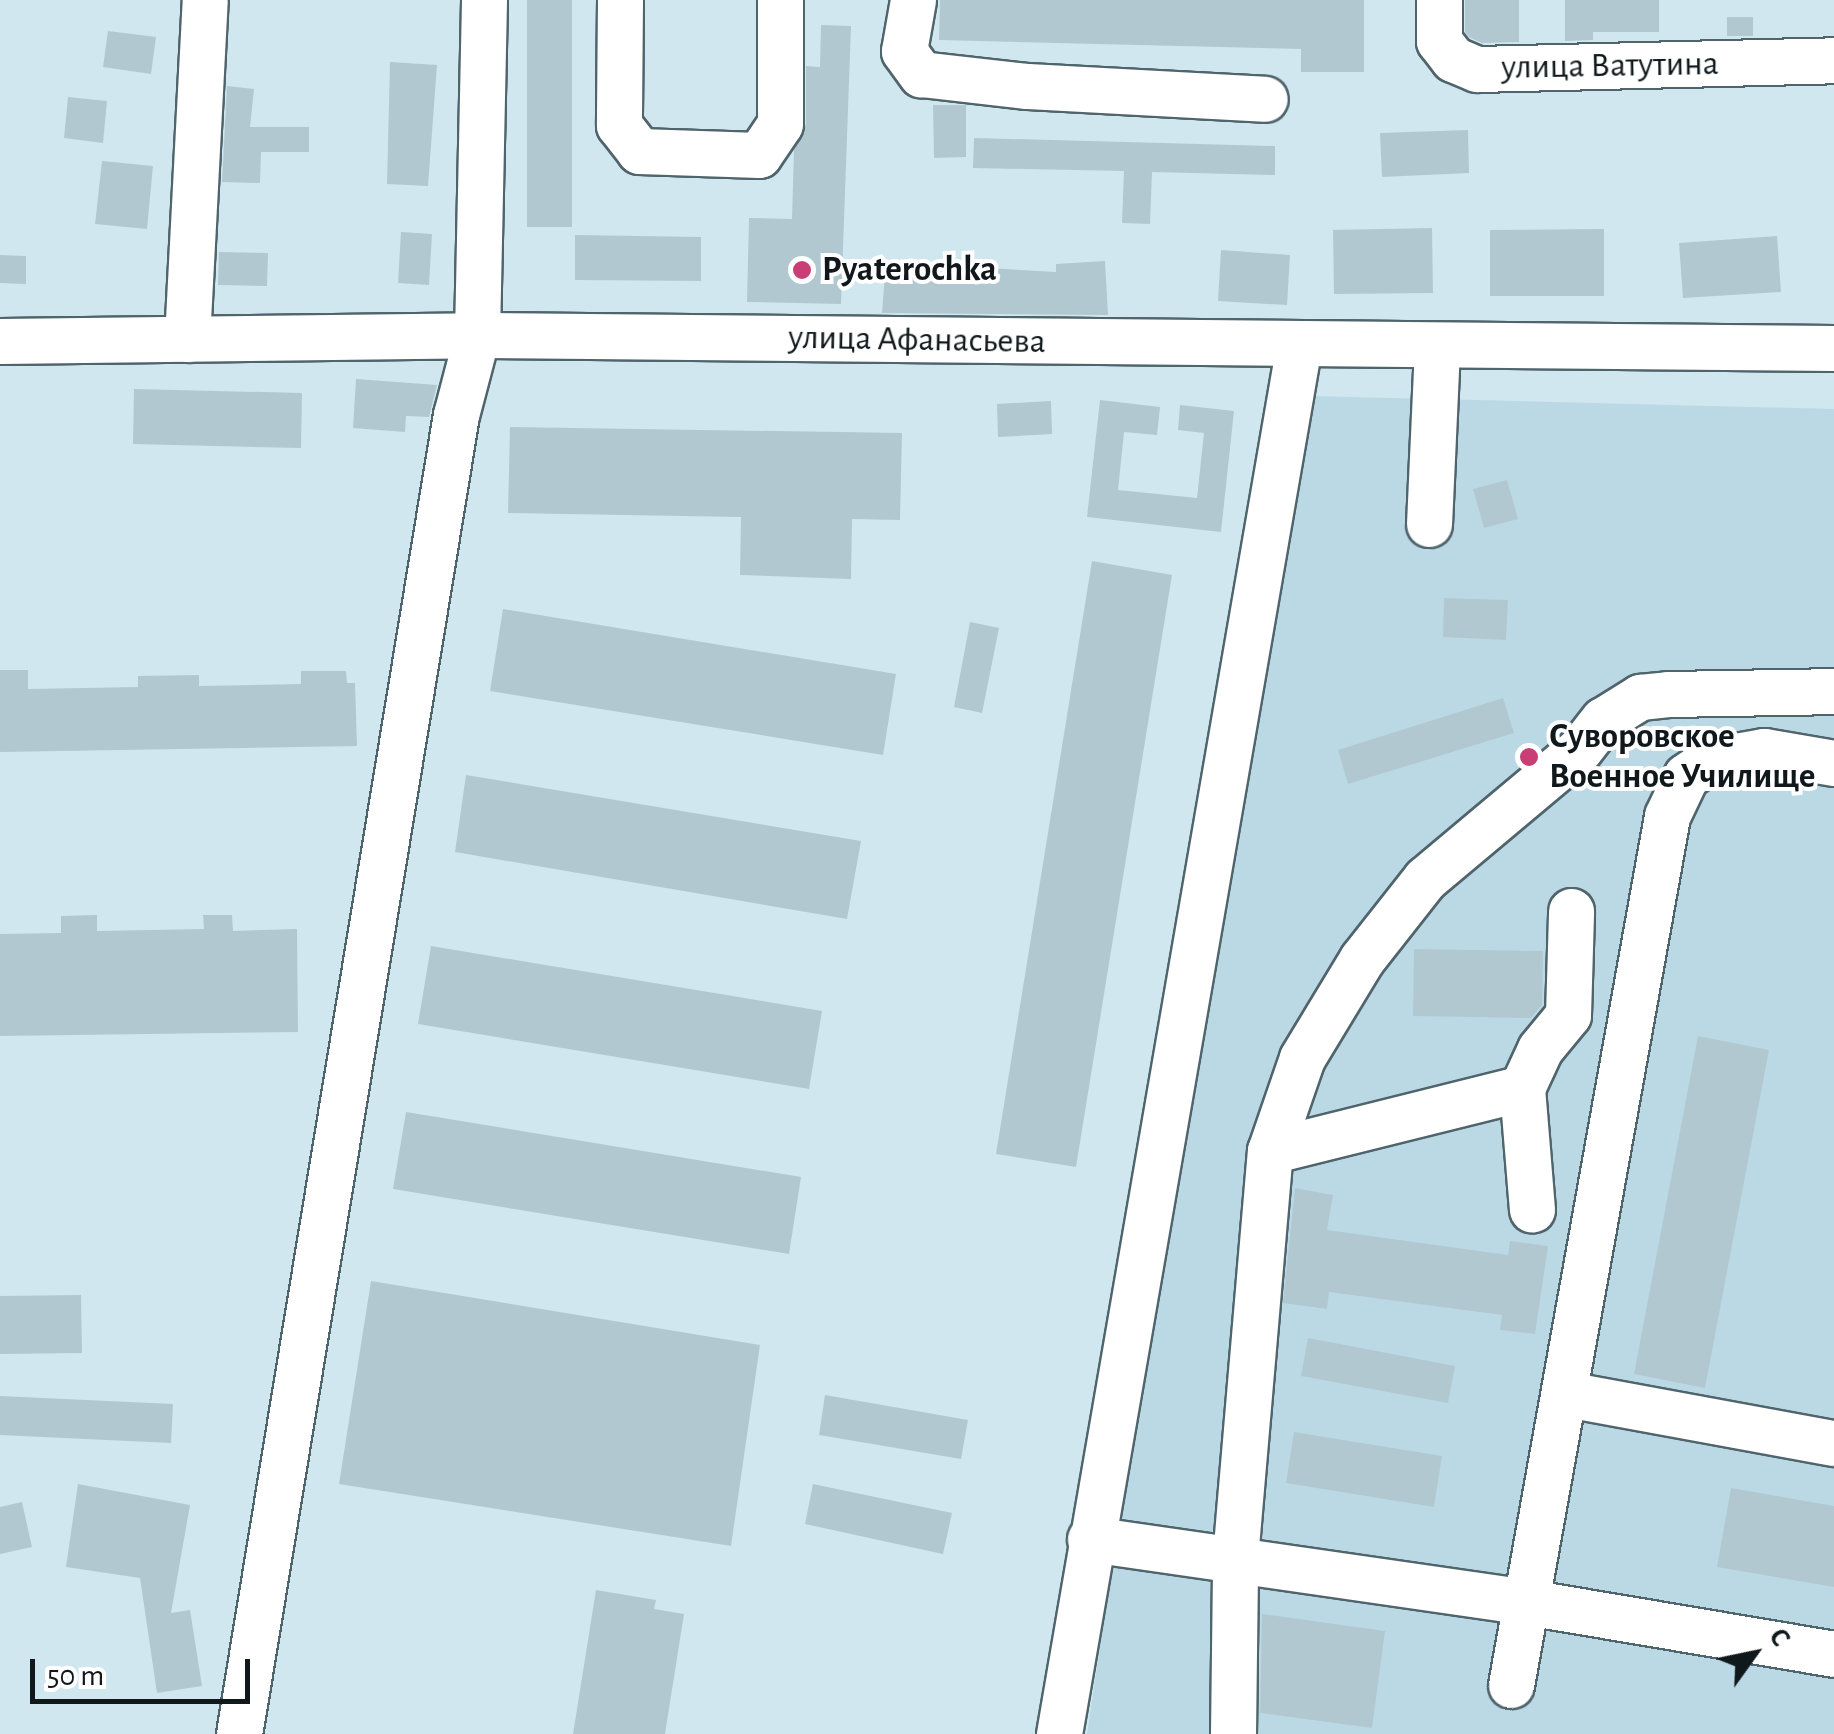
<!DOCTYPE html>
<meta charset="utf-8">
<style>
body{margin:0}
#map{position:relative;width:1834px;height:1734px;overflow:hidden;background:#d0e7f0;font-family:"Alegreya Sans",sans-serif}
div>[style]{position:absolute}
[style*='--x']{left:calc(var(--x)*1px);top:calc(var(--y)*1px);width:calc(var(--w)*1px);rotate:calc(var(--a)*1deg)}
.built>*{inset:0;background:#bbd9e5}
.building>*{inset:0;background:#b2c8d1}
.roads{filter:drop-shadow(2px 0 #50646c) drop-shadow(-2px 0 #50646c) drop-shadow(0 2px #50646c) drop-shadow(0 -2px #50646c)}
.minor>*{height:45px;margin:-22.5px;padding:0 22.5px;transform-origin:22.5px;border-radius:22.5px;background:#fff}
.dots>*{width:28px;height:28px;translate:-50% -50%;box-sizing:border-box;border:5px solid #fff;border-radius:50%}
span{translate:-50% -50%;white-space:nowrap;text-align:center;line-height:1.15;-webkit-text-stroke:8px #fff;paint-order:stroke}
.street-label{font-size:35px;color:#10181b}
.poi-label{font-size:35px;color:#10181b;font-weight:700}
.left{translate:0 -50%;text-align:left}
.north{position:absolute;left:1704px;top:1604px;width:100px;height:100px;-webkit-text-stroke:8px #fff;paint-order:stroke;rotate:57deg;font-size:28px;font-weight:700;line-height:40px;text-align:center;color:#10181b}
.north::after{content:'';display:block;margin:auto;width:35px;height:45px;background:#10181b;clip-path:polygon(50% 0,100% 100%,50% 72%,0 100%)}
.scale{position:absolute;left:30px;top:1659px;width:220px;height:45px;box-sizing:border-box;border:5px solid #10181b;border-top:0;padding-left:12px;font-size:30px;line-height:35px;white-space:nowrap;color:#10181b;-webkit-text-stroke:8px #fff;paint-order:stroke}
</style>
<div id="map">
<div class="built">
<div style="clip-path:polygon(1270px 395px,1834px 409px,1834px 1734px,1087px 1734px,1182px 1104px)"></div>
</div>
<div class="building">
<div style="clip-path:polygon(527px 0,572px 0,572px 227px,527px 227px)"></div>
<div style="clip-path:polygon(940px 0,1364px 0,1364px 72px,1301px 72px,1301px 49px,939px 40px)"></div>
<div style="clip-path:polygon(1465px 0,1519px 0,1519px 42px,1482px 43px,1469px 37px,1465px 32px)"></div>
<div style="clip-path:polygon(1565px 0,1659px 0,1659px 32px,1593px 32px,1593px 40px,1565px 41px)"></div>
<div style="clip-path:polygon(1727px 17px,1753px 17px,1753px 36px,1727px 36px)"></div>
<div style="clip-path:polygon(821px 25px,851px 26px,841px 304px,747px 302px,749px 218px,792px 219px,794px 150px,806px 124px,806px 66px,820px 67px)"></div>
<div style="clip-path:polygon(108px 31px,156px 37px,151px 74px,103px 67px)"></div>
<div style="clip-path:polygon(390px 62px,437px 65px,428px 186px,387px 184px)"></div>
<div style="clip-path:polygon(227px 86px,254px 89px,250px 127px,309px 127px,309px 152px,261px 152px,260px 183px,222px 182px)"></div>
<div style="clip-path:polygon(68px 97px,107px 101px,103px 143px,64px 138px)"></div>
<div style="clip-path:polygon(933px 105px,966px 105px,966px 157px,934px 158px)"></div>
<div style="clip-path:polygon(1468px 130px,1469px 173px,1382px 177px,1380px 133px)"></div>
<div style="clip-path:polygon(974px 138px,1275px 146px,1275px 175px,1152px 172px,1150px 224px,1122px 223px,1124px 171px,973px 168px)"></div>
<div style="clip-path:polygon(102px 161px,153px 166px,147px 229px,95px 224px)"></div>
<div style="clip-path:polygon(1432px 228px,1433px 293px,1334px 294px,1333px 230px)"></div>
<div style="clip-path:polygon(1604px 229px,1604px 296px,1490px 296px,1490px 230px)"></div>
<div style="clip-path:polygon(401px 232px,432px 234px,429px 285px,398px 283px)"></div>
<div style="clip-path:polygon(575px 235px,701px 237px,701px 281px,575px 280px)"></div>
<div style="clip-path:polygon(1777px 236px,1781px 292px,1683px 298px,1679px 243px)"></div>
<div style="clip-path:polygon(1221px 250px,1290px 255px,1287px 305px,1218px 301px)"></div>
<div style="clip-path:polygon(219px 252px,268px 253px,267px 286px,218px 285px)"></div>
<div style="clip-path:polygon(0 255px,26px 256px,26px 284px,0 283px)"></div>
<div style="clip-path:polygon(1105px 261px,1108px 315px,882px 313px,886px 262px,1056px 272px,1056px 264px)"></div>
<div style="clip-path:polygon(356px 379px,437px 385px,429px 417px,406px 416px,405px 432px,353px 428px)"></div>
<div style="clip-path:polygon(134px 389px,302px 393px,301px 448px,133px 444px)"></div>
<div style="clip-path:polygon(1100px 400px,1160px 407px,1157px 435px,1124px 432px,1118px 490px,1197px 498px,1204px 433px,1178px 430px,1180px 405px,1234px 411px,1221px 532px,1087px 517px)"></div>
<div style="clip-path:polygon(1051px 401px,1052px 434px,998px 437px,997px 404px)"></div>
<div style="clip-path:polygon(510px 427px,902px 433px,900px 520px,852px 519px,851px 579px,740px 575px,741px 517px,508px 513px)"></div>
<div style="clip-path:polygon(1507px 480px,1518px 519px,1484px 528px,1473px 489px)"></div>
<div style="clip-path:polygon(1092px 561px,1172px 575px,1076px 1167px,996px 1154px)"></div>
<div style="clip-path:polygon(1444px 598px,1508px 600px,1506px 640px,1443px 637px)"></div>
<div style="clip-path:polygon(503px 609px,896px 674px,883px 755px,490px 691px)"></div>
<div style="clip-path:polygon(970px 622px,999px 628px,982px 713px,954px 707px)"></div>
<div style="clip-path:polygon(0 670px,28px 670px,28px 689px,138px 687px,138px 676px,199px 675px,199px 686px,301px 684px,301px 671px,346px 671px,347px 683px,355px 683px,357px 746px,0 752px)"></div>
<div style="clip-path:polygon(1503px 698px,1514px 733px,1348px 784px,1338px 750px)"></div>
<div style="clip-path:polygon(466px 775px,861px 841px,847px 919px,455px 852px)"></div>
<div style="clip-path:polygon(97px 915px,97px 931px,204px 929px,203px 915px,232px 915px,233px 931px,297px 929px,298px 1032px,0 1036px,0 934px,61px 933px,61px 916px)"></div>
<div style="clip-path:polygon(431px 946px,822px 1011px,809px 1089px,418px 1024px)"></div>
<div style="clip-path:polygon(1414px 949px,1543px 951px,1542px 1005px,1531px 1018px,1413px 1016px)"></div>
<div style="clip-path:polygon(1698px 1036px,1769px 1050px,1705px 1388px,1634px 1374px)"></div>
<div style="clip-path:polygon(406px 1112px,801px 1177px,789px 1254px,393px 1189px)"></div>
<div style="clip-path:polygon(1295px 1188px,1333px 1195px,1327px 1230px,1508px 1255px,1510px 1241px,1548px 1246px,1535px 1334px,1500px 1330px,1502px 1315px,1329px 1292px,1327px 1309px,1283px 1303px)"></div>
<div style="clip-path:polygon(371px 1281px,760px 1345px,731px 1546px,339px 1484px)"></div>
<div style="clip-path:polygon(81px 1295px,82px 1353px,0 1354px,0 1296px)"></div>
<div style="clip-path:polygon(1308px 1338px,1455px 1366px,1448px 1403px,1301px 1376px)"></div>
<div style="clip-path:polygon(825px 1395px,968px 1420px,961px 1459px,819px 1435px)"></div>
<div style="clip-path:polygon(0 1396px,173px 1404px,171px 1443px,0 1435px)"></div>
<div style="clip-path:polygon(1294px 1432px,1442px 1456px,1434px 1507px,1286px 1483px)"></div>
<div style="clip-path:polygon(78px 1484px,190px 1505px,171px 1613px,190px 1610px,202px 1686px,157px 1693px,140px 1578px,66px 1567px)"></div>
<div style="clip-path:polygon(813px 1484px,952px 1513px,943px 1554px,805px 1524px)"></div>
<div style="clip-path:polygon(1731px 1488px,1834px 1506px,1834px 1587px,1717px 1567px)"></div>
<div style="clip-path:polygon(22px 1502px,32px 1547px,0 1554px,0 1507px)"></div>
<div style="clip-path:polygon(596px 1590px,656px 1600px,654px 1609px,684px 1614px,665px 1734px,573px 1734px)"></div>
<div style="clip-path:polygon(1262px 1614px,1385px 1631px,1372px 1728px,1260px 1713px)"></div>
</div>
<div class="roads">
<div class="minor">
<div style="--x:620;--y:0;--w:125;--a:90.5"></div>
<div style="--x:619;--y:125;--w:33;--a:52"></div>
<div style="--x:639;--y:151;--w:120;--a:1.9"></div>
<div style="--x:759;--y:155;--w:37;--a:-56"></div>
<div style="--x:780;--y:124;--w:124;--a:-90"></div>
<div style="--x:913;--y:0;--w:52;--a:100"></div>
<div style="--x:904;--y:51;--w:29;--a:54"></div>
<div style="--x:921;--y:74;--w:107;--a:6.5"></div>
<div style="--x:1027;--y:86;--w:238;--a:3.1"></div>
<div style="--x:1439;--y:0;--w:41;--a:90"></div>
<div style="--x:1439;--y:41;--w:23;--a:52"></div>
<div style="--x:1453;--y:59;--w:26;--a:23"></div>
<div style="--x:1477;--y:69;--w:357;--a:-1.4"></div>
<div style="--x:187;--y:339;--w:339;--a:-87"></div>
<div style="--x:0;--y:341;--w:477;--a:-0.7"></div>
<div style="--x:477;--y:335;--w:1357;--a:0.55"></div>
<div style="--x:1429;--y:524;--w:179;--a:-87.4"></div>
<div style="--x:1522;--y:1088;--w:43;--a:-65.2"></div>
<div style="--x:1540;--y:1049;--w:44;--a:-50.5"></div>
<div style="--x:1568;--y:1015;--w:104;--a:-88.3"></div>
<div style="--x:1270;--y:1151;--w:260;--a:-14"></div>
<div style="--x:1522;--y:1088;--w:122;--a:85.3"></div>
<div style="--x:1566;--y:1394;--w:272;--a:10.4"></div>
<div style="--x:1090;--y:1539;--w:442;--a:8.2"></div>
<div style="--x:1527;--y:1602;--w:311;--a:9.6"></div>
<div style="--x:1511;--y:1685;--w:883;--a:-79.82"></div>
<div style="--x:1667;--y:816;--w:44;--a:-64.6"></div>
<div style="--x:1686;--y:776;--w:27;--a:-34"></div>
<div style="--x:1708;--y:761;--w:57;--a:-10.1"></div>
<div style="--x:1764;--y:751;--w:71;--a:9.7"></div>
<div style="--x:239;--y:1734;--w:1337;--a:-80.66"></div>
<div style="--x:456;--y:415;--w:83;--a:-75.3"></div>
<div style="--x:477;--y:335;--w:335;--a:-88.8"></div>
<div style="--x:1059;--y:1734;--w:1411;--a:-80.2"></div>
<div style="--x:1233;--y:1734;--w:176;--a:-89.3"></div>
<div style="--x:1235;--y:1558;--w:409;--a:-85.1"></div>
<div style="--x:1270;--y:1151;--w:98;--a:-71"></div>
<div style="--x:1302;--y:1058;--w:116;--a:-58.8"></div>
<div style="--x:1362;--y:959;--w:102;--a:-51.8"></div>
<div style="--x:1425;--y:879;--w:202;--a:-40"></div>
<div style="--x:1580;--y:749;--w:37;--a:-52"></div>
<div style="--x:1603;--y:720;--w:44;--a:-31.9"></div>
<div style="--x:1640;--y:697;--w:28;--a:-6"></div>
<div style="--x:1668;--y:694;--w:166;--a:-1"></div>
</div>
</div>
<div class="dots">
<div style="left:802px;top:270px;background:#c93e75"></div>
<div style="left:1529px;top:757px;background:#c93e75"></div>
</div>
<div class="street-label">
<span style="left:1610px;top:66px;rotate:-1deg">улица Ватутина</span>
<span style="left:917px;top:340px;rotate:1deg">улица Афанасьева</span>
</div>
<div class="poi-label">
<span class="left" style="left:822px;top:270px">Pyaterochka</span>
<span class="left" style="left:1549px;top:757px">Суворовское<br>Военное Училище</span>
</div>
<div class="north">С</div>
<div class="scale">50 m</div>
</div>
